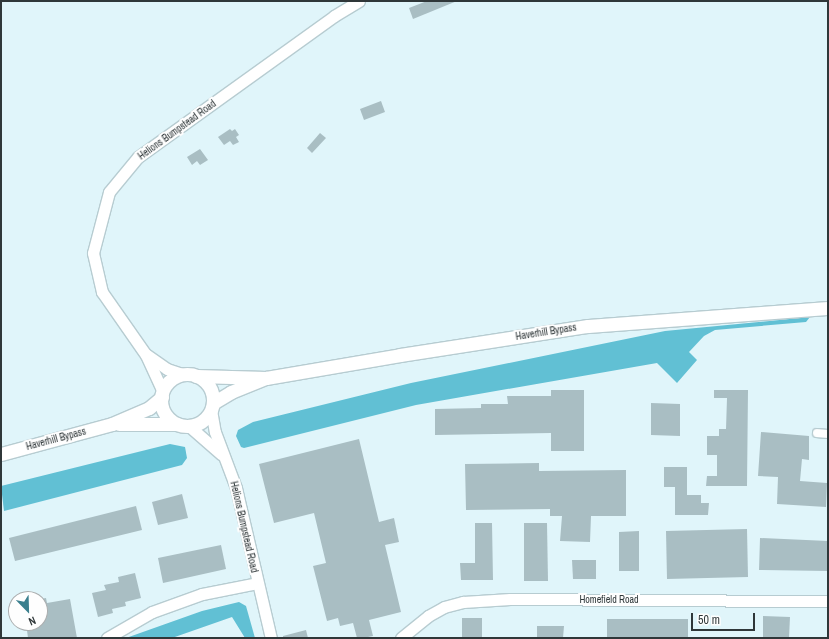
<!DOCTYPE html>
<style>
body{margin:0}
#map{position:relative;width:829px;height:639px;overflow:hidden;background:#e0f5fa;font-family:"Archivo Narrow",sans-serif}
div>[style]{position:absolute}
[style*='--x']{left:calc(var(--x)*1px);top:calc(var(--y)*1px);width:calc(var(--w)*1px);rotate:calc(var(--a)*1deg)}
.forest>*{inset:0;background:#61c0d4}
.building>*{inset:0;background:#a9bec3}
.roads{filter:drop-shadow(1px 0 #b7ccd1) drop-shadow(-1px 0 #b7ccd1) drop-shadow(0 1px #b7ccd1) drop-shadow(0 -1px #b7ccd1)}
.street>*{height:8px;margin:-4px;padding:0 4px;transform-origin:4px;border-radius:4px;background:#fff}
.secondary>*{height:11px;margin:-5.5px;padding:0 5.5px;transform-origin:5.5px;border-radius:5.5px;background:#fff}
.primary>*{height:13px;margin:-6.5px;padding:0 6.5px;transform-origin:6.5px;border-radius:6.5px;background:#fff}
.primary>.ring{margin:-6.5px;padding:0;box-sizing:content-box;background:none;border:13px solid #fff;border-radius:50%}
span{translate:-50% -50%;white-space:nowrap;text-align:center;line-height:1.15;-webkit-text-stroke:4px #fefefe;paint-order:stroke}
.street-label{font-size:10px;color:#2f3739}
.frame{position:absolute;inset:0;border:2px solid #2f3739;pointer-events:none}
.north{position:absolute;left:8px;top:591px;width:40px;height:40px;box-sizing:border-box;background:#fefefe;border:1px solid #abaeaf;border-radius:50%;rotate:157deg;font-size:11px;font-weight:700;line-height:16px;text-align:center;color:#2f3739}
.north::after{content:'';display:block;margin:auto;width:14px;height:18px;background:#3b7f8e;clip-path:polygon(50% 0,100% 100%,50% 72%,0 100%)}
.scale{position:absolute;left:691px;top:613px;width:64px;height:18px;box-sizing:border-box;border:2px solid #2f3739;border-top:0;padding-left:5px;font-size:12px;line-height:14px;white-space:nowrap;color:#2f3739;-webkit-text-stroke:3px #fefefe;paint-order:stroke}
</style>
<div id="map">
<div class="forest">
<div style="clip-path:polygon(810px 317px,806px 322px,715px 330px,704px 336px,689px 352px,697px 360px,677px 383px,657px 363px,416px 405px,244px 448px,241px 447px,236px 436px,238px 430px,253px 422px,411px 383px,665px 331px)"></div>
<div style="clip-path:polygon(170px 444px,185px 447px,187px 458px,182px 465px,4px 511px,1px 486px)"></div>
<div style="clip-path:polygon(239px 602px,246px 606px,255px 638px,245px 638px,232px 617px,172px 638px,126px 638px,202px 611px)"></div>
</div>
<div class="building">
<div style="clip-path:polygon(427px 1px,457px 1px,413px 19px,409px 8px)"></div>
<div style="clip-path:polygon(381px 101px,385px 112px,364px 120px,360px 109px)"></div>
<div style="clip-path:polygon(230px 129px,232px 131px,235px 129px,239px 135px,236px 137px,239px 142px,233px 145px,230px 141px,224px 145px,218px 137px)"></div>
<div style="clip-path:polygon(320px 133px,326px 138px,312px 153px,307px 148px)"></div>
<div style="clip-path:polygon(200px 149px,208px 160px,200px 165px,197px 161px,192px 165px,187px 157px)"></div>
<div style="clip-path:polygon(551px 390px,584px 390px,584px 451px,551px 451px,551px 433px,435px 435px,435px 409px,481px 408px,481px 404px,508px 404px,507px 396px,551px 396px)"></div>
<div style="clip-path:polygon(714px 390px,748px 390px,747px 486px,706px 486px,707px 476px,717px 476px,717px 455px,707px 455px,707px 436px,719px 436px,719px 429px,726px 429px,727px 398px,714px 398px)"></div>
<div style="clip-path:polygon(651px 403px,680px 404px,680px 436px,651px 435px)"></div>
<div style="clip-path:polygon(761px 432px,809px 436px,809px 460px,802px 459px,800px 481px,827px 483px,826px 507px,777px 504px,778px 477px,758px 476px)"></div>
<div style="clip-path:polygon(359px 439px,379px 522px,394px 518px,399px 542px,385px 545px,401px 612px,369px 620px,373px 636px,363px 638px,357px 638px,353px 623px,340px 626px,338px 618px,327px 621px,313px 566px,326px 563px,314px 513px,274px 523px,259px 464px)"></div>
<div style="clip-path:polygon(539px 463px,539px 471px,626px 470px,626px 516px,591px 516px,590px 542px,560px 541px,562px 516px,550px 516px,550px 509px,466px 510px,465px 464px)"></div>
<div style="clip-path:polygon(664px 467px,687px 467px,687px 495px,701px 495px,701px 503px,709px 503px,708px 515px,675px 515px,675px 487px,664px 487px)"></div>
<div style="clip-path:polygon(182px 494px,188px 518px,158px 525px,152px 502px)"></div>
<div style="clip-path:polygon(136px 506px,142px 530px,15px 561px,9px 538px)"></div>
<div style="clip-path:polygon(475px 523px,492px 523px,493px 580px,461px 580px,460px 563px,475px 563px)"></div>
<div style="clip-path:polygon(524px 523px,547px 523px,548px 581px,524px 581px)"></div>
<div style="clip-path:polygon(747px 529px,748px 577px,667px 579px,666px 531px)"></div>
<div style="clip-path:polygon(639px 531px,639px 571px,619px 571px,619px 532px)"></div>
<div style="clip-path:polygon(760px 538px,828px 541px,828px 571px,759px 570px)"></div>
<div style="clip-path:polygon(221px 545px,226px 569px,163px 583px,158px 558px)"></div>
<div style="clip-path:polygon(572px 560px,596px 560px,596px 579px,573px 579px)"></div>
<div style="clip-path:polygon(135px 573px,141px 598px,125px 602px,126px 606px,112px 609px,113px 613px,98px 617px,92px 593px,106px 590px,104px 585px,119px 582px,118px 577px)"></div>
<div style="clip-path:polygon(46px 598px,47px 603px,70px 599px,77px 638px,28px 638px,26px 623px,40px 623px,40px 599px)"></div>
<div style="clip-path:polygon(763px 616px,790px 617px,789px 638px,763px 638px)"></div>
<div style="clip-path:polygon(462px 618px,482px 618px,482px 638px,462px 638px)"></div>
<div style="clip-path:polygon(607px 619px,688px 619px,688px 638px,607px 638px)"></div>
<div style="clip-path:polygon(537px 626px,564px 626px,563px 638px,537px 638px)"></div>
<div style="clip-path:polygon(306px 630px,308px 638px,283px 638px,283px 636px)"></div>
</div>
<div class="roads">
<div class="street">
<div style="--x:817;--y:433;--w:11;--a:5"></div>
</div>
<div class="secondary">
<div style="--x:147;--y:355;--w:24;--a:35"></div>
<div style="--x:167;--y:369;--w:19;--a:18"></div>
<div style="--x:163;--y:392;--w:41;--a:-114.7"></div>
<div style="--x:146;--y:355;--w:77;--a:-124.9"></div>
<div style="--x:102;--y:292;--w:40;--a:-103"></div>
<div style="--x:93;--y:253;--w:63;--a:-75.3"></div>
<div style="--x:109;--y:192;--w:45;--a:-50.4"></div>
<div style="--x:138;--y:157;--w:241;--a:-35.7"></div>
<div style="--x:334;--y:16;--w:29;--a:-31"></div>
<div style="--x:211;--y:410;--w:22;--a:80"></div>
<div style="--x:215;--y:432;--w:60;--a:69.4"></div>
<div style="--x:236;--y:488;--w:154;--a:76.9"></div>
<div style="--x:189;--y:426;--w:43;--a:41.2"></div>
<div style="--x:107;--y:638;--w:52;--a:-30"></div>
<div style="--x:152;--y:612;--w:53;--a:-19.8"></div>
<div style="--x:202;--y:594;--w:56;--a:-11.3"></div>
<div style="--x:401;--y:638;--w:35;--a:-39"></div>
<div style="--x:428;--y:616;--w:18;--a:-29"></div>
<div style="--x:444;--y:607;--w:20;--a:-15"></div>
<div style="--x:463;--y:602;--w:47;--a:-3.7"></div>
<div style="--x:510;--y:599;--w:318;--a:0.4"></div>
</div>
<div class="primary">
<div class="ring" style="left:161px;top:374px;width:39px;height:39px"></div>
<div style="--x:196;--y:376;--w:70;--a:1.6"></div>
<div style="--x:213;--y:403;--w:21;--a:-31"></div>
<div style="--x:231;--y:392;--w:38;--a:-22"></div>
<div style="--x:266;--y:378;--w:136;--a:-9.7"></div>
<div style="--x:400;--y:355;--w:190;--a:-8.8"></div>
<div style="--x:588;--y:326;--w:241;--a:-4.3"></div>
<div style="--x:119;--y:424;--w:58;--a:0"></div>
<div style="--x:1;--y:454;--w:115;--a:-15.1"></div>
<div style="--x:112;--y:424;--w:40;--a:-23.4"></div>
<div style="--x:149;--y:408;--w:17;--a:-40"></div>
</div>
</div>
<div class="street-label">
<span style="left:177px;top:130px;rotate:-36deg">Helions Bumpstead Road</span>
<span style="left:546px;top:332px;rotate:-9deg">Haverhill Bypass</span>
<span style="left:56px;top:439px;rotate:-15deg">Haverhill Bypass</span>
<span style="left:244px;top:527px;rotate:77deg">Helions Bumpstead Road</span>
<span style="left:609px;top:600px">Homefield Road</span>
</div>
<div class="frame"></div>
<div class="north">N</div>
<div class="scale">50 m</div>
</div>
